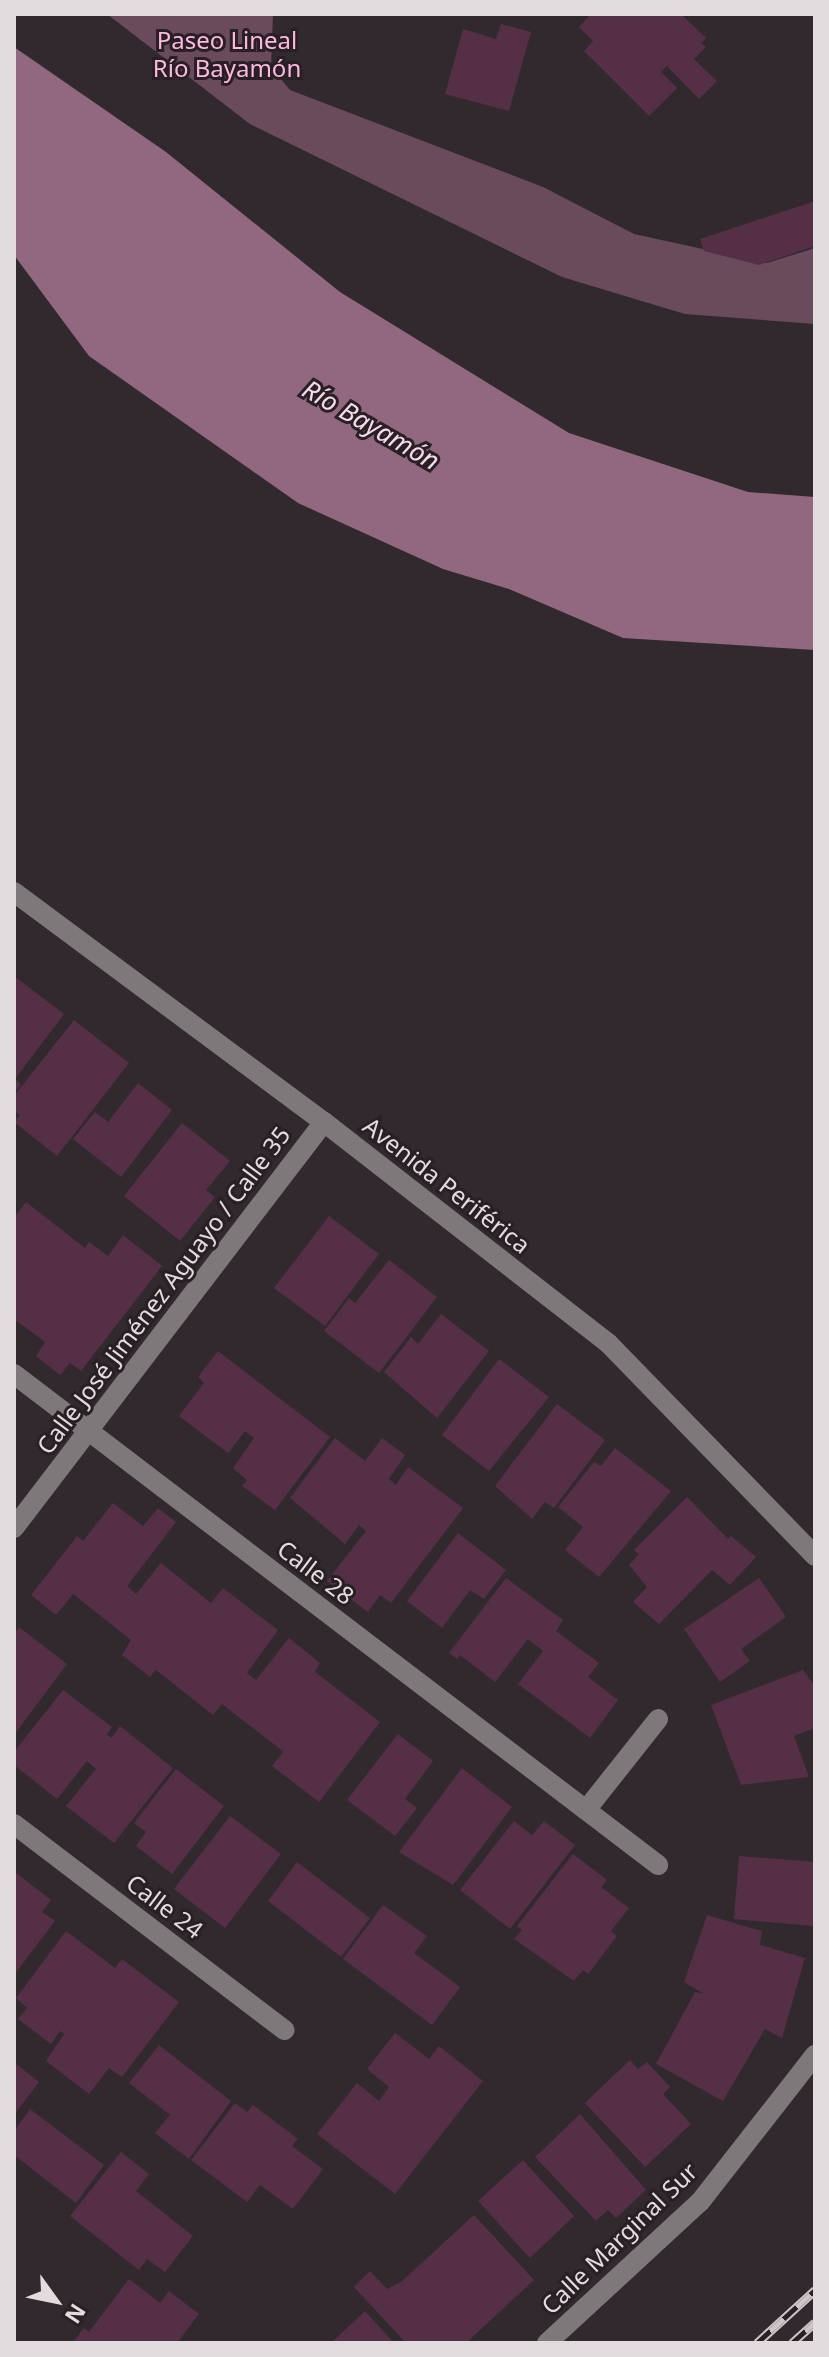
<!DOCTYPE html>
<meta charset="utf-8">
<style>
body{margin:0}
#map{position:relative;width:829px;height:2357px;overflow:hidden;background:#32292e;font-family:"Noto Sans",sans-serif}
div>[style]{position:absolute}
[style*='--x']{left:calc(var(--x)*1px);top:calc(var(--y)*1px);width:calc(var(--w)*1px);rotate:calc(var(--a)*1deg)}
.green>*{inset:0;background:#6a4b5c}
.water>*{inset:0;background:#926780}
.building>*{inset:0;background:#552f46}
.minor>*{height:20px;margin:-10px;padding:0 10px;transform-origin:10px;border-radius:10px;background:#7d797b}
.rail>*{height:9px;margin-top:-4.5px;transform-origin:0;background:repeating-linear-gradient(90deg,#282024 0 18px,#ccc6c9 0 36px);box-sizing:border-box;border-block:2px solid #ccc6c9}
span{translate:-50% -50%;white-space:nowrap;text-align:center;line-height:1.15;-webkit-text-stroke:6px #282024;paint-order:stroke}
.park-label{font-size:24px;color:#feb8e0}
.street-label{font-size:24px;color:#e2dcdf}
.water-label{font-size:26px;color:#f7daea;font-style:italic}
.frame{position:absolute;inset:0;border:16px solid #e2dcdf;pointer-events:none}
.north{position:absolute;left:16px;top:2261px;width:80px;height:80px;-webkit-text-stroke:6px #282024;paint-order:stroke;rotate:123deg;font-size:22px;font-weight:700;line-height:32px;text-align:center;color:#e2dcdf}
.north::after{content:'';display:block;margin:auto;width:28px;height:36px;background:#e2dcdf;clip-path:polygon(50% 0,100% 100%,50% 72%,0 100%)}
</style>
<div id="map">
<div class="green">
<div style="clip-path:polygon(107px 14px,273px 14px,271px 67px,290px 90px,543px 187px,634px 234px,767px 263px,815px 248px,815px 324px,685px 314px,562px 277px,250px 124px)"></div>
</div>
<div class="water">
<div style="clip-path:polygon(14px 47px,166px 152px,340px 292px,569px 433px,748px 492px,815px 497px,815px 650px,623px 638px,509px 589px,443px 569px,298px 503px,89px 356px,14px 255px)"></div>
</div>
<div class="building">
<div style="clip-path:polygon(591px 14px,681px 14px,706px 38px,701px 43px,706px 47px,694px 59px,717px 81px,699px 99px,667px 66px,661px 72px,677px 88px,649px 116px,584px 51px,593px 41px,579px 27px)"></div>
<div style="clip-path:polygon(501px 24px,531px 32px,509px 111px,445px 94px,463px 29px,496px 39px)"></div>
<div style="clip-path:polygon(815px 201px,815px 246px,759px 265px,704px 251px,700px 239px)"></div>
<div style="clip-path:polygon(14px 976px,64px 1014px,15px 1079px,21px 1084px,14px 1093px)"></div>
<div style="clip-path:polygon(74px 1020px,129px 1063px,57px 1156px,14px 1122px,20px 1115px,14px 1111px,14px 1096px)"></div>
<div style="clip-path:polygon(138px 1083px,172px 1110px,121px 1177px,73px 1139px,95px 1112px,108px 1122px)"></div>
<div style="clip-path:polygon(182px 1123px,230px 1161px,206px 1190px,215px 1197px,180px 1241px,124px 1196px)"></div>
<div style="clip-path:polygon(26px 1202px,85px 1248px,89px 1242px,108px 1256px,123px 1235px,162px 1266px,81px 1371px,70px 1363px,60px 1375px,36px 1356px,45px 1342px,14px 1319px,14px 1218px)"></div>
<div style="clip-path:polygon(329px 1216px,379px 1254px,325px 1326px,274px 1288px)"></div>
<div style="clip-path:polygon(389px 1260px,437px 1297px,379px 1373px,324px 1331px,349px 1298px,355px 1303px)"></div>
<div style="clip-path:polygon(441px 1314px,489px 1351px,437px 1418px,384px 1372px,411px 1337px,418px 1344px)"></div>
<div style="clip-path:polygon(218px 1351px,330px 1437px,275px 1510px,242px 1486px,247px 1480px,233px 1468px,254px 1438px,245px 1431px,228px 1453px,179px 1416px,204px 1383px,198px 1377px)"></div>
<div style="clip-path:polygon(499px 1359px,549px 1397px,489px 1471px,442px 1435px)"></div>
<div style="clip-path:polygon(557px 1404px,605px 1440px,554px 1508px,545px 1502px,532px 1519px,495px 1486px)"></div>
<div style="clip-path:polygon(335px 1438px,365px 1461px,382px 1438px,405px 1455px,389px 1479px,396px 1485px,408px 1467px,463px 1508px,391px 1603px,380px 1595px,368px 1612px,327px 1581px,366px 1531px,359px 1525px,345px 1544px,290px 1498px)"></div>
<div style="clip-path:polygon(615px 1448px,671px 1491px,599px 1577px,565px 1550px,583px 1527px,558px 1507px,594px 1462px,601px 1466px)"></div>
<div style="clip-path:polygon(687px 1497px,728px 1539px,731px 1536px,756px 1557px,730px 1585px,712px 1570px,659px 1624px,633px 1602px,647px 1587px,629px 1565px,639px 1554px,634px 1550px)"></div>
<div style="clip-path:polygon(113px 1503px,143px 1526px,158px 1508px,176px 1522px,127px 1586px,136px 1594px,161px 1563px,211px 1603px,223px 1588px,278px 1630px,247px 1673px,256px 1680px,289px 1638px,320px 1663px,315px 1672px,380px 1722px,319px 1802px,272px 1766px,283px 1752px,280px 1749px,222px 1704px,213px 1715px,156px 1670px,150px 1677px,122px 1655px,131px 1640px,73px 1594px,56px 1615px,31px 1595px,77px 1536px,83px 1541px)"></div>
<div style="clip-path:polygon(458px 1533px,506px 1570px,484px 1599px,470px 1590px,442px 1628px,407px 1601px)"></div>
<div style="clip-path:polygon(506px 1578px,563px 1620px,556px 1631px,599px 1663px,588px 1677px,618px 1700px,590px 1738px,518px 1684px,543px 1651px,528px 1639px,495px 1682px,460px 1655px,457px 1659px,449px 1653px)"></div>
<div style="clip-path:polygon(759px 1578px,786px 1617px,741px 1649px,750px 1661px,720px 1682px,684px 1629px)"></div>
<div style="clip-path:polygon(19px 1627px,67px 1664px,14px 1735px,14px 1634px)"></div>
<div style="clip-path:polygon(803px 1670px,815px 1686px,815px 1728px,794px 1736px,809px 1777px,741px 1785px,711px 1705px)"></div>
<div style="clip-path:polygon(63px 1690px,112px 1727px,107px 1734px,111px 1738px,120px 1726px,173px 1768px,114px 1843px,66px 1806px,96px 1769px,87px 1761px,57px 1799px,14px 1765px,14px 1752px)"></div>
<div style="clip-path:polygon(398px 1734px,433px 1761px,405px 1799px,417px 1808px,395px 1836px,347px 1800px)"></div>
<div style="clip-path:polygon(462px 1768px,512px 1807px,453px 1885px,399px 1852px)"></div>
<div style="clip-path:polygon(176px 1769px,224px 1806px,172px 1874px,136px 1846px,146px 1832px,134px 1823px)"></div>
<div style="clip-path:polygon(230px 1816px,281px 1854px,225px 1928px,174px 1889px)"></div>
<div style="clip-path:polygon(514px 1821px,532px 1835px,544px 1821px,575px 1845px,510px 1929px,460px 1890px)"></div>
<div style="clip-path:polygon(573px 1854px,607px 1880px,601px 1887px,629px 1908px,611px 1931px,617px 1936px,588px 1974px,583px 1970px,574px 1981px,514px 1939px,522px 1930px,517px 1926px)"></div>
<div style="clip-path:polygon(739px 1856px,815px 1862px,813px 1926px,734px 1919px)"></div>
<div style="clip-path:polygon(297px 1862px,370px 1918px,341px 1957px,268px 1901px)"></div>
<div style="clip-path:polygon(15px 1872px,51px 1900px,42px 1912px,55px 1921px,14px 1975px)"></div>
<div style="clip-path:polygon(383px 1905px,427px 1936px,414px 1953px,460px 1987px,432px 2025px,343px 1959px)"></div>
<div style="clip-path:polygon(707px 1915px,762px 1931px,760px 1945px,805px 1958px,782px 2038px,765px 2029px,723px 2101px,656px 2064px,695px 1992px,704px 1994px,684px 1982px)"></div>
<div style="clip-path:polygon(66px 1931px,115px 1968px,122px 1959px,179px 2002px,122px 2077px,109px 2068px,89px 2094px,46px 2061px,64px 2034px,60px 2031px,51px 2044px,18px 2019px,27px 2008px,16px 1998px)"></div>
<div style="clip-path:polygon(395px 2033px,429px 2059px,439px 2046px,483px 2081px,395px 2194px,317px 2134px,357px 2083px,379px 2101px,389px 2087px,367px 2069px)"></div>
<div style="clip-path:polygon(159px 2045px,231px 2101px,189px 2159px,155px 2133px,170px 2115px,129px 2083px)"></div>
<div style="clip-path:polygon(630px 2060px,638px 2069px,647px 2062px,670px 2087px,663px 2094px,691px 2124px,645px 2167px,585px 2103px)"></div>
<div style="clip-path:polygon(14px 2062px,39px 2082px,14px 2115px)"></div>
<div style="clip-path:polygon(235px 2103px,247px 2112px,253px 2105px,298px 2139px,292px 2146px,323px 2169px,293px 2209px,260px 2185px,247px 2202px,191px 2160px)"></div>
<div style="clip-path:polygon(30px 2109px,104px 2165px,76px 2203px,14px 2155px,14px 2131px)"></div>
<div style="clip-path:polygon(580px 2114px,646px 2190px,616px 2218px,608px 2210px,596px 2221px,535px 2157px)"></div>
<div style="clip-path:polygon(121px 2152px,149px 2174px,136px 2191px,193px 2236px,165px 2272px,147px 2259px,139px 2270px,70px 2216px)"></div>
<div style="clip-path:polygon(523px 2160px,574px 2216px,530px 2258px,478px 2201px)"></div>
<div style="clip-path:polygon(474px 2215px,534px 2280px,466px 2343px,406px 2343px,354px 2287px,370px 2271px,387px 2289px,401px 2282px)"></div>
<div style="clip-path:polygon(129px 2279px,160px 2303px,169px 2291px,199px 2314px,177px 2343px,72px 2343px,84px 2328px,89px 2332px)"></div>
<div style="clip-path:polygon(365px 2311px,394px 2343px,331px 2343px)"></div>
</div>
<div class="minor">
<div style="--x:14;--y:892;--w:386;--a:36.6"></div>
<div style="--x:324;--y:1122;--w:360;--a:37.9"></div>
<div style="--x:608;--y:1343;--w:297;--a:45.8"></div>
<div style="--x:14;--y:1374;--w:810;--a:37.32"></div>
<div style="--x:14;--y:1528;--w:511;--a:-52.64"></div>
<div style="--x:586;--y:1810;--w:116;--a:-51.6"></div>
<div style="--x:14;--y:1824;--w:340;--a:37.3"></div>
<div style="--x:547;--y:2343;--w:208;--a:-42.7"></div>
<div style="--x:700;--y:2202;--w:187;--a:-52"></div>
</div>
<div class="rail">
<div style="--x:757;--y:2343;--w:79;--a:-42.4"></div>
<div style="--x:792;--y:2343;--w:31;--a:-42"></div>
</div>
<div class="park-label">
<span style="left:227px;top:54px">Paseo Lineal<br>Río Bayamón</span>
</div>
<div class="street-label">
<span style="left:447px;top:1185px;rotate:38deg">Avenida Periférica</span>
<span style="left:163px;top:1290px;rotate:-53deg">Calle José Jiménez Aguayo / Calle 35</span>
<span style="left:316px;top:1572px;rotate:37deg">Calle 28</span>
<span style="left:165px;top:1906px;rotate:37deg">Calle 24</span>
<span style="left:619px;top:2238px;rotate:-44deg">Calle Marginal Sur</span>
</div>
<div class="water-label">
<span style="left:371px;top:425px;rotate:30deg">Río Bayamón</span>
</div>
<div class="frame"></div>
<div class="north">N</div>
</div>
